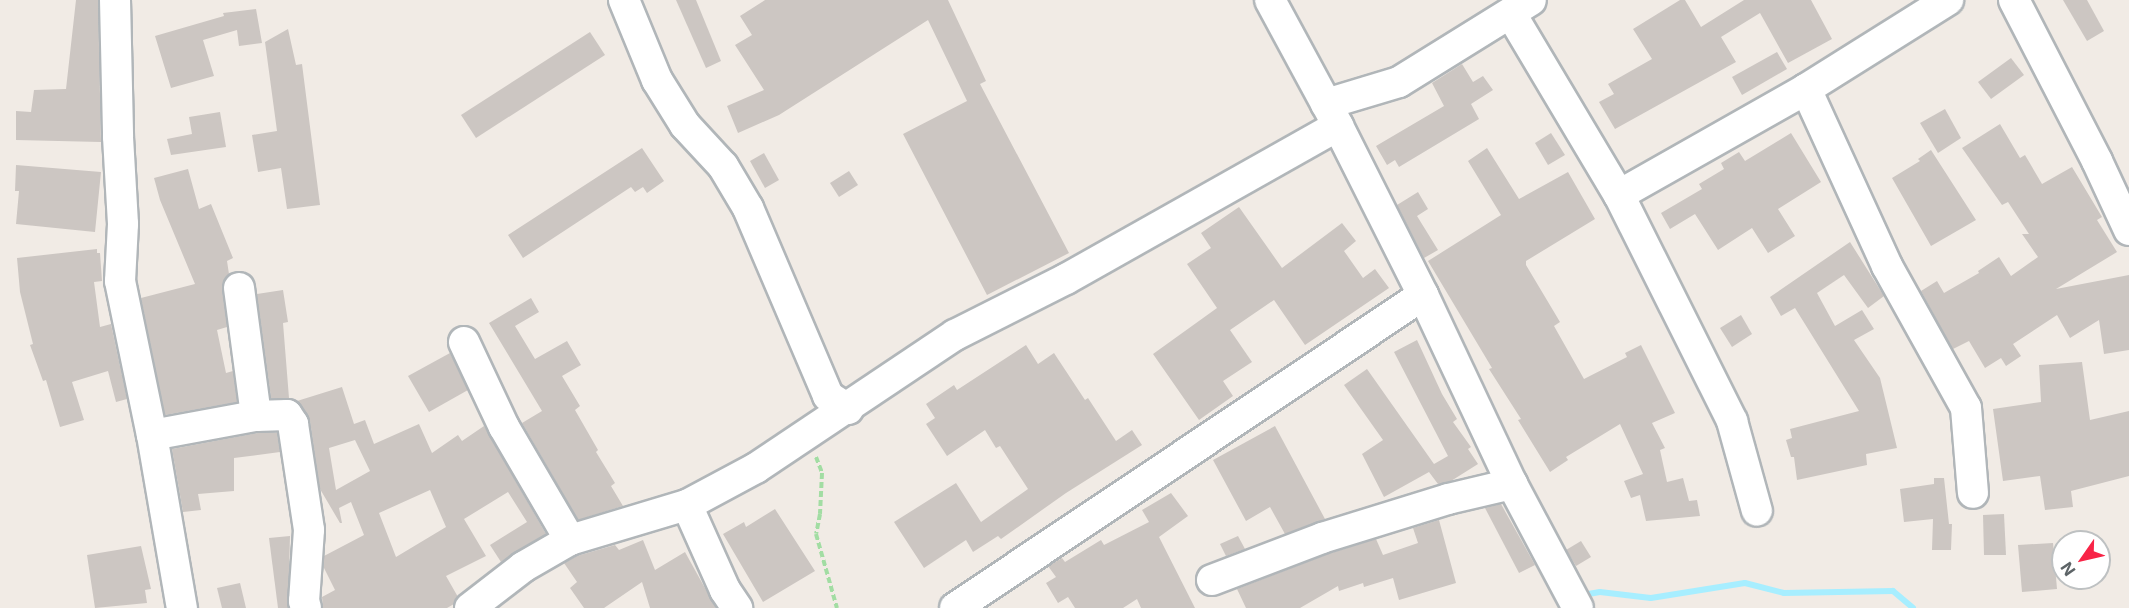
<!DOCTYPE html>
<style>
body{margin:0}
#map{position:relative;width:2129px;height:608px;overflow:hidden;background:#f1ebe5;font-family:Inter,sans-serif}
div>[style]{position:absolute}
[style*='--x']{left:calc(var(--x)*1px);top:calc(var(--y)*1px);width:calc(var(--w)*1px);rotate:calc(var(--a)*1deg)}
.stream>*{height:6px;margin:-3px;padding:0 3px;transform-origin:3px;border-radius:3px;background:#a7eeff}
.building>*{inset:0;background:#ccc6c2}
.path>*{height:4px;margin-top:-2px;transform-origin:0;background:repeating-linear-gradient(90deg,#a2dda3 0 6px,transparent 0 9px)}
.roads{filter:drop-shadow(2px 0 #b1b6b9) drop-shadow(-2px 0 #b1b6b9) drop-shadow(0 2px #b1b6b9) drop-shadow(0 -2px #b1b6b9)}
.minor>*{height:30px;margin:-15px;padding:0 15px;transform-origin:15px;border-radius:15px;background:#fff}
span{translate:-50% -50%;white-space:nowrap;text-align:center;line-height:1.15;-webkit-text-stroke:4.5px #fff;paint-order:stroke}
.north{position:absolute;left:2051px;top:530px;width:60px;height:60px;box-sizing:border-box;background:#fff;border:2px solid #bec1c2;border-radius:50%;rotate:236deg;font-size:16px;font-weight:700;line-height:24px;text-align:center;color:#5d6467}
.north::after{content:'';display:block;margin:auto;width:21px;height:27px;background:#f82447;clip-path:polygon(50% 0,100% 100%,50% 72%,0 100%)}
</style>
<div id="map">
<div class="stream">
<div style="--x:1583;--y:595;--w:17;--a:-10"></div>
<div style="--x:1600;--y:592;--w:51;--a:6.7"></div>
<div style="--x:1651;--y:598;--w:95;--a:-9.1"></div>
<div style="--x:1745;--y:583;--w:40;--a:14.4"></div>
<div style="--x:1784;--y:593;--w:109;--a:-1.1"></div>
<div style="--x:1893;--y:591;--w:26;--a:40"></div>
</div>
<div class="building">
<div style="clip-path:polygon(76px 0,98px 0,101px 142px,16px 140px,16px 111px,31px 112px,34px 90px,66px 89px)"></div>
<div style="clip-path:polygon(676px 0,696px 0,721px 61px,706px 68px)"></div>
<div style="clip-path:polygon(765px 0,948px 0,986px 81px,980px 84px,1069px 253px,987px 295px,903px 134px,967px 101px,928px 20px,779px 115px,738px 133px,727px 106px,764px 90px,735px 45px,752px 35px,740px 16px)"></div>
<div style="clip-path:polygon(1680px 0,1685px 0,1701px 27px,1744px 0,1811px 0,1832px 39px,1788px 63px,1760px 13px,1721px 37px,1736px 62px,1615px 129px,1599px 102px,1614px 94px,1608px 84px,1652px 59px,1633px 29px)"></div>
<div style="clip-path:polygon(2063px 0,2087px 0,2104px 31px,2087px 41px)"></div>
<div style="clip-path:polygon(256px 9px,262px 43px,239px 46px,237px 30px,203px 40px,214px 76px,171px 88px,155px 36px,224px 16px,223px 13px)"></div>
<div style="clip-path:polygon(288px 29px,296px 65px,302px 64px,320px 205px,287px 209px,281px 168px,258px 172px,252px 135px,277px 131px,265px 42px)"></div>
<div style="clip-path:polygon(590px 32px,605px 55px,476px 138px,461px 115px)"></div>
<div style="clip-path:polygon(1777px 52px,1787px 69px,1742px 95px,1732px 77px)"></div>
<div style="clip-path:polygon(2011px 58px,2024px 75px,1991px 99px,1978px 82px)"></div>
<div style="clip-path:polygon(1462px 64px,1473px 82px,1483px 76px,1493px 90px,1471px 104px,1479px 119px,1399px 167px,1395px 160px,1387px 165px,1376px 146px,1444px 106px,1432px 83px)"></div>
<div style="clip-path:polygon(1945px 109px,1961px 138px,1938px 153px,1920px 123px)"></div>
<div style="clip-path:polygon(220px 112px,226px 147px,171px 155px,167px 139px,192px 134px,189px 117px)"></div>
<div style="clip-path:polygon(2000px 124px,2020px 158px,2025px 155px,2042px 184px,2072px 167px,2102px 217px,2097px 220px,2117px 252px,2056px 289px,2129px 275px,2129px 350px,2104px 354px,2099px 320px,2070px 338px,2057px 315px,2013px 344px,2021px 356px,2006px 366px,2001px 358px,1985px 368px,1969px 341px,1953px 349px,1946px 337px,1921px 291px,1937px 281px,1944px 293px,1979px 273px,1978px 271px,1999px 257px,2011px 276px,2038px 257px,2022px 234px,2029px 234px,2008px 202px,2002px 205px,1962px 148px)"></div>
<div style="clip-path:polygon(1551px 133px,1565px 155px,1548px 165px,1535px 143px)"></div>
<div style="clip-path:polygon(1791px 133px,1821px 182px,1778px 209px,1795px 236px,1768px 253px,1752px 228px,1718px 250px,1695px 214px,1670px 229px,1661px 213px,1702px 189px,1699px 184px,1724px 169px,1721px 163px,1739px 152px,1745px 161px)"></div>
<div style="clip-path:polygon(642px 148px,664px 181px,647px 193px,643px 187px,635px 192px,631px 187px,523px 258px,508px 235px)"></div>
<div style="clip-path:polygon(1487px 148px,1519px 199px,1568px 172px,1595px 219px,1526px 261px,1526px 265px,1560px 322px,1554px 326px,1584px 379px,1627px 357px,1625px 353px,1641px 345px,1675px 413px,1652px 423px,1665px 448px,1660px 450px,1667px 482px,1683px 478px,1689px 501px,1697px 500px,1700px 516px,1646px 521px,1640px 495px,1631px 498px,1624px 481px,1643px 474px,1620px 424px,1566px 457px,1568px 460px,1550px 472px,1518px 420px,1521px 419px,1489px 369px,1492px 368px,1428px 261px,1501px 215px,1468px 161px)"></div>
<div style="clip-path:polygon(1931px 150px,1976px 220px,1931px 246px,1892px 178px,1920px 161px,1918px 159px)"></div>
<div style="clip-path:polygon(764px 153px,779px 180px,765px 188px,750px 161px)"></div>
<div style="clip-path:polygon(16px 165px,101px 172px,95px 232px,16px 224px,19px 191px,15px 191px)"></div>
<div style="clip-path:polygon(188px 169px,199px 209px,211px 204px,233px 258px,227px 261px,229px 274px,223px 281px,222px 290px,227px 327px,217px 330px,226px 373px,233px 371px,237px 402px,165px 415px,141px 298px,195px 284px,160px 200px,154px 178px)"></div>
<div style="clip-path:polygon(849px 171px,858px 185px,839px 197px,830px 183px)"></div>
<div style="clip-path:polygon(1418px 192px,1428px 209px,1417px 216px,1438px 250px,1424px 258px,1397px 205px)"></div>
<div style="clip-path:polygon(1239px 207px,1282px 268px,1342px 223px,1356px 241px,1344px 251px,1363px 278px,1375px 269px,1389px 288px,1305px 345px,1274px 300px,1230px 330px,1252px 362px,1223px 381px,1233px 396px,1199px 420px,1153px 354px,1217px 308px,1187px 264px,1211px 248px,1201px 233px)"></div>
<div style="clip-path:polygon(1850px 242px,1884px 296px,1868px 308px,1844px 275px,1817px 293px,1835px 326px,1862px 310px,1874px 329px,1854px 340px,1880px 378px,1897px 448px,1866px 454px,1867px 465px,1797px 480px,1794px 457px,1791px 457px,1786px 440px,1792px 438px,1790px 429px,1859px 411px,1795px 308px,1781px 316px,1770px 297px)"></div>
<div style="clip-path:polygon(97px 249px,97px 253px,100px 253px,102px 281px,94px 282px,100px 327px,111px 324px,127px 399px,116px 402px,108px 371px,72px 382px,84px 420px,60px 427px,46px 380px,43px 381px,30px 345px,33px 344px,20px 292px,17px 258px)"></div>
<div style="clip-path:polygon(283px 290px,288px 322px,283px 323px,289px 398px,271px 398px,257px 294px)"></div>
<div style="clip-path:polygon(531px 298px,539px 312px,515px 326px,535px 359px,567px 341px,581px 365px,562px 376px,580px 406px,575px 410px,598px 450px,596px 452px,615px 483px,611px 486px,623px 506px,578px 520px,522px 423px,542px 411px,489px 323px)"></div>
<div style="clip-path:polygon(1741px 315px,1752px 334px,1732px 347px,1720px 328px)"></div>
<div style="clip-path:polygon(1417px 340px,1442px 394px,1457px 419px,1453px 422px,1471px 447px,1468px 449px,1478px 464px,1451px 481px,1438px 484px,1429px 472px,1384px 497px,1362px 454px,1383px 440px,1344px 385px,1367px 369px,1434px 464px,1448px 456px,1394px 352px)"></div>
<div style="clip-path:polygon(1026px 345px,1038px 364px,1054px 353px,1085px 400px,1088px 398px,1116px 441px,1132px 430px,1142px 445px,1066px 493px,1001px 539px,998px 536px,973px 552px,966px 540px,924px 568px,894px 522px,956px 483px,981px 522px,1028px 489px,1000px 446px,996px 448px,985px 430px,947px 456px,926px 424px,935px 418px,926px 404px,954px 385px,957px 390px)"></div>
<div style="clip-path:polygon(450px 353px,468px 390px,429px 412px,408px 376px)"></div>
<div style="clip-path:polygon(2082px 362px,2090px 420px,2129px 411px,2129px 476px,2071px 491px,2073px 507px,2045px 510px,2040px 476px,2003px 481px,1993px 409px,2041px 402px,2039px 365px)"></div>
<div style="clip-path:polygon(evenodd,342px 387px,354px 424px,365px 420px,374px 444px,419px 424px,432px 453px,458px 435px,462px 441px,484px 426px,546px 534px,501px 562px,490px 545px,527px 522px,508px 492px,464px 519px,486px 556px,446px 576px,458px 597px,454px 604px,447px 608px,323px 608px,322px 597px,335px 590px,324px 568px,324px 556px,364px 535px,351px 502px,339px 508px,342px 523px,340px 523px,320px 489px,310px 421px,297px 401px,342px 387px,355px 440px,370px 471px,336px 490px,329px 448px,355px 440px,342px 387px,430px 490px,446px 527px,396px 557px,379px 513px,430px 490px)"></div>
<div style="clip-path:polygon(1275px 426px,1325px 519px,1285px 534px,1270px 507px,1246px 521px,1213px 460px)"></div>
<div style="clip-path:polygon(258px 433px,277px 433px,280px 452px,234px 458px,234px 491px,198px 494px,201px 510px,183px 512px,172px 449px)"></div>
<div style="clip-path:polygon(1934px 478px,1944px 478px,1949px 524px,1952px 524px,1951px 550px,1932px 550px,1933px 519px,1904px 522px,1900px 489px,1934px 484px)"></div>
<div style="clip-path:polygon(1171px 493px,1188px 516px,1159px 537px,1195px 608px,1141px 608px,1137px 599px,1123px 608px,1075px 608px,1068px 597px,1058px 603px,1046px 583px,1056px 577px,1048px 566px,1062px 558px,1065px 562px,1101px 540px,1104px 545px,1149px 522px,1142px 510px)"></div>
<div style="clip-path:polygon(1501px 504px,1535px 565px,1519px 573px,1485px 508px)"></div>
<div style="clip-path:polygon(775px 509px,815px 571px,763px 602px,723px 534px,744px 522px,746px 527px)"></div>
<div style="clip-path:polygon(2004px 514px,2006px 555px,1984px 555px,1983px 515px)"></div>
<div style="clip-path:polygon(1439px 520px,1456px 583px,1399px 600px,1393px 578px,1364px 587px,1363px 583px,1339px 591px,1338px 586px,1300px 608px,1246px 608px,1237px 589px,1328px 554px,1376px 539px,1383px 555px,1418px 543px,1413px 528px)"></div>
<div style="clip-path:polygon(290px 536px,288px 608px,278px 608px,269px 538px)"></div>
<div style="clip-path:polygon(1238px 536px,1245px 549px,1226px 556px,1220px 544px)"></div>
<div style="clip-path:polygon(643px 540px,655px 570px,685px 552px,716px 608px,650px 608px,642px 582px,604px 608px,584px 608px,570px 588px,577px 582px,564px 563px,577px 556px,615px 545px,619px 550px)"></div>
<div style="clip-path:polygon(1581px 541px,1591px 557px,1576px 566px,1566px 550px)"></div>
<div style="clip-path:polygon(2053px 543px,2057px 589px,2022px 592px,2018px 545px)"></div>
<div style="clip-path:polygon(141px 546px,151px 589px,145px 590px,147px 603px,95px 608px,87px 555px)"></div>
<div style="clip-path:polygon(240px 583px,246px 608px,222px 608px,217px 588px)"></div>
</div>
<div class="path">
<div style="--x:816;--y:457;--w:17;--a:69"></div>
<div style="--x:822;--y:473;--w:41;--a:92.8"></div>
<div style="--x:820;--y:514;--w:20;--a:101"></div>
<div style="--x:816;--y:534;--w:77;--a:74.2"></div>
</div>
<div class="roads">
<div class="minor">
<div style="--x:115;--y:0;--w:137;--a:88.7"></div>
<div style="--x:118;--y:137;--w:87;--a:86.7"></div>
<div style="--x:123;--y:224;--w:57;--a:93"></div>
<div style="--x:120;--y:281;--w:157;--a:78.3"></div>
<div style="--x:152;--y:435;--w:176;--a:80.2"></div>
<div style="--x:624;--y:0;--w:87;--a:67.6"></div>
<div style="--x:657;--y:80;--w:53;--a:58.1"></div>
<div style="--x:685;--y:125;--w:56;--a:47.2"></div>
<div style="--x:723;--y:166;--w:49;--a:59.2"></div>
<div style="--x:748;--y:208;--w:204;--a:66.9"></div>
<div style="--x:828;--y:396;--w:24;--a:33"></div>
<div style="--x:1270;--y:0;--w:143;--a:61.6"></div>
<div style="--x:1338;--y:126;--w:189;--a:63.3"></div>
<div style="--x:1423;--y:295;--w:209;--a:64.8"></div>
<div style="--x:1512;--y:484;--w:140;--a:62"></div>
<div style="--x:2014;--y:0;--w:181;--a:62.7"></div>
<div style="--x:2097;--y:161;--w:76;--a:65.1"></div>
<div style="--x:1511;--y:14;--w:211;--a:59.2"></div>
<div style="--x:1619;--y:195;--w:253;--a:63.4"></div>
<div style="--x:1732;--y:421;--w:93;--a:74.5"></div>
<div style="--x:1806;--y:89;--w:195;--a:65.4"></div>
<div style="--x:1887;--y:266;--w:162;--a:60.9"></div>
<div style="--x:1966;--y:408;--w:85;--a:85.3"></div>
<div style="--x:1326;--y:104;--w:76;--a:-16.8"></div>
<div style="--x:1399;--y:82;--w:155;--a:-31.8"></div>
<div style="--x:1619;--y:195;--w:215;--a:-29.5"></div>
<div style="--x:1806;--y:89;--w:168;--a:-32.1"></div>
<div style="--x:239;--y:288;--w:129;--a:82.4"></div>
<div style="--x:464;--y:342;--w:94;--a:64.8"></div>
<div style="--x:504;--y:427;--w:131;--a:59.7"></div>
<div style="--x:152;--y:435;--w:106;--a:-10.4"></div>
<div style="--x:256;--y:416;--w:31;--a:-2"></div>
<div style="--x:287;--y:415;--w:11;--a:56"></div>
<div style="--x:293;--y:424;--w:107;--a:81.4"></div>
<div style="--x:309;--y:530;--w:71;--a:94"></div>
<div style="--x:304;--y:601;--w:7;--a:74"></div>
<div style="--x:687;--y:505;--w:93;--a:65.9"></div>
<div style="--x:725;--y:590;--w:22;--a:56"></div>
<div style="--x:1212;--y:580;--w:118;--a:-20.9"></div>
<div style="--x:1322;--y:538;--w:132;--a:-17.2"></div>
<div style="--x:1448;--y:499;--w:66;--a:-13.2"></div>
<div style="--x:470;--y:608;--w:67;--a:-37.7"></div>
<div style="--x:523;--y:567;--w:54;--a:-29.9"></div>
<div style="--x:570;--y:540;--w:122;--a:-16.7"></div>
<div style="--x:687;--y:505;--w:78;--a:-28.2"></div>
<div style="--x:756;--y:468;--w:239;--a:-33.8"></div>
<div style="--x:955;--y:335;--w:124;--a:-26.8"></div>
<div style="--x:1066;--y:279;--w:312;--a:-29.4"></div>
<div style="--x:955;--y:608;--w:563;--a:-33.77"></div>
</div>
</div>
<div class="north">N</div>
</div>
